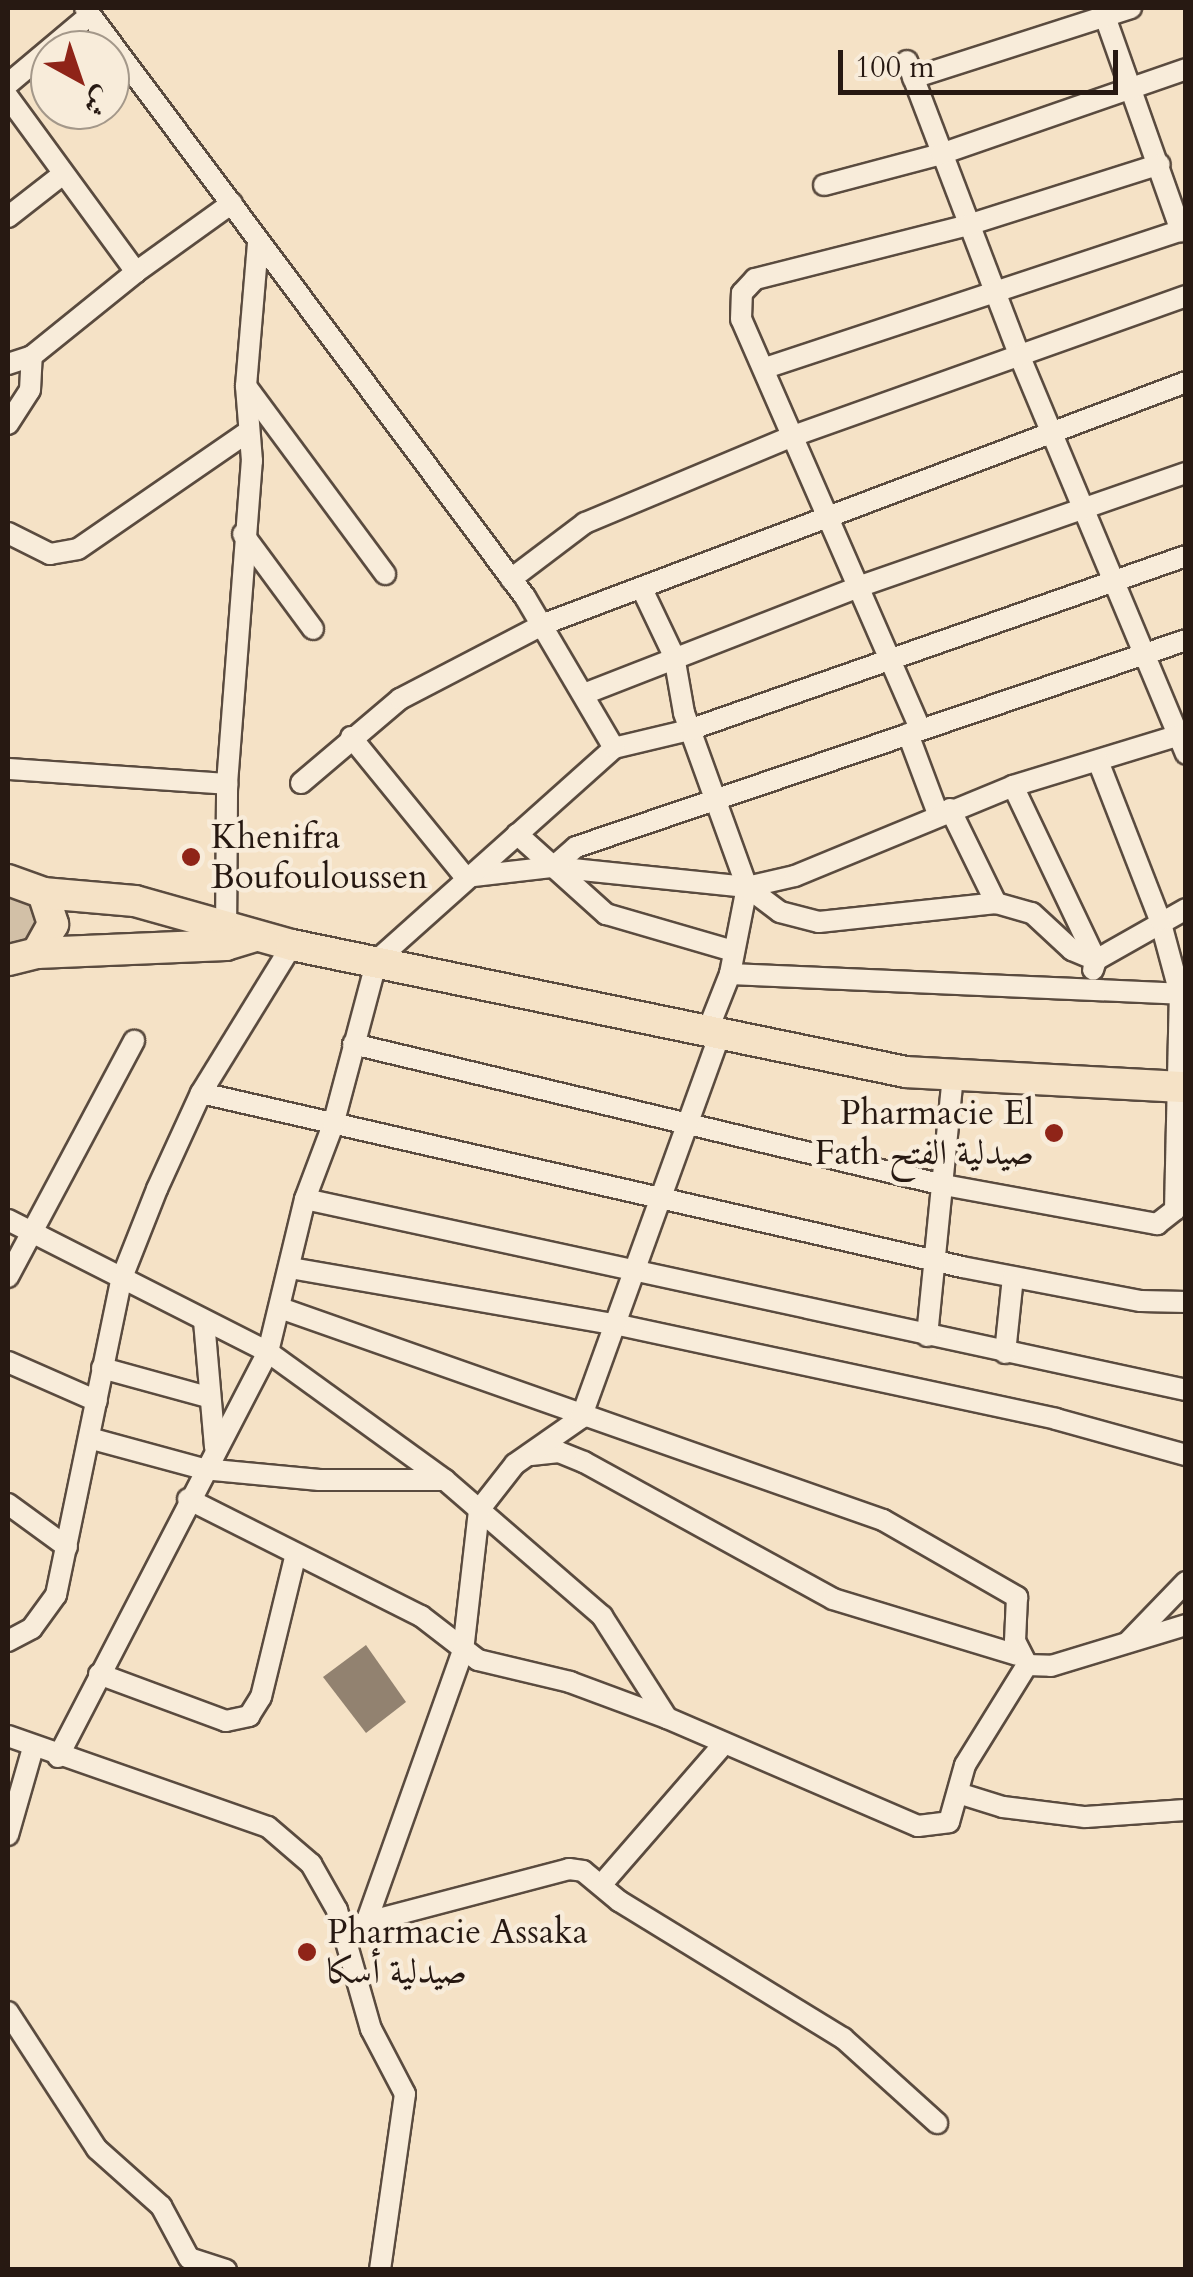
<!DOCTYPE html>
<meta charset="utf-8">
<style>
body{margin:0}
#map{position:relative;width:1193px;height:2277px;overflow:hidden;background:#f5e2c6;font-family:Cardo,Amiri,serif}
div>[style]{position:absolute}
[style*='--x']{left:calc(var(--x)*1px);top:calc(var(--y)*1px);width:calc(var(--w)*1px);rotate:calc(var(--a)*1deg)}
.green>*{inset:0;background:#d2c0a7}
.building>*{inset:0;background:#928270}
.roads{filter:drop-shadow(2px 0 #5a4b3f) drop-shadow(-2px 0 #5a4b3f) drop-shadow(0 2px #5a4b3f) drop-shadow(0 -2px #5a4b3f)}
.minor>*{height:20px;margin:-10px;padding:0 10px;transform-origin:10px;border-radius:10px;background:#f8ecda}
.primary>*{height:30px;margin:-15px;padding:0 15px;transform-origin:15px;border-radius:15px;background:#f5e2c6}
.dots>*{width:28px;height:28px;translate:-50% -50%;box-sizing:border-box;border:5px solid #f8ecda;border-radius:50%}
span{translate:-50% -50%;white-space:nowrap;text-align:center;line-height:1.15;-webkit-text-stroke:9px #f8ecda;paint-order:stroke}
.poi-label{font-size:35px;color:#271912}
.left{translate:0 -50%;text-align:left}
.right{translate:-100% -50%;text-align:right}
.frame{position:absolute;inset:0;border:10px solid #271912;pointer-events:none}
.north{position:absolute;left:30px;top:30px;width:100px;height:100px;box-sizing:border-box;background:#f8ecda;border:2px solid #a4988a;border-radius:50%;rotate:140deg;font-size:28px;font-weight:700;line-height:40px;text-align:center;color:#271912}
.north::after{content:'';display:block;margin:auto;width:35px;height:45px;background:#8f2418;clip-path:polygon(50% 0,100% 100%,50% 72%,0 100%)}
.scale{position:absolute;left:838px;top:50px;width:280px;height:45px;box-sizing:border-box;border:5px solid #271912;border-top:0;padding-left:12px;font-size:30px;line-height:35px;white-space:nowrap;color:#271912;-webkit-text-stroke:8px #f8ecda;paint-order:stroke}
</style>
<div id="map">
<div class="green">
<div style="clip-path:polygon(8px 893px,24px 894px,42px 915px,33px 942px,8px 950px)"></div>
</div>
<div class="building">
<div style="clip-path:polygon(366px 1645px,406px 1702px,366px 1733px,323px 1677px)"></div>
</div>
<div class="roads">
<div class="minor">
<div style="--x:1102;--y:8;--w:237;--a:70.5"></div>
<div style="--x:907;--y:61;--w:317;--a:69.1"></div>
<div style="--x:1020;--y:357;--w:430;--a:67.3"></div>
<div style="--x:913;--y:78;--w:229;--a:-17.8"></div>
<div style="--x:8;--y:84;--w:107;--a:-40.1"></div>
<div style="--x:8;--y:97;--w:217;--a:53.8"></div>
<div style="--x:136;--y:272;--w:118;--a:-35.7"></div>
<div style="--x:824;--y:185;--w:121;--a:-14.8"></div>
<div style="--x:941;--y:154;--w:259;--a:-19.1"></div>
<div style="--x:8;--y:217;--w:68;--a:-37.9"></div>
<div style="--x:8;--y:364;--w:25;--a:-18"></div>
<div style="--x:32;--y:356;--w:134;--a:-38.9"></div>
<div style="--x:765;--y:368;--w:443;--a:-18.3"></div>
<div style="--x:246;--y:386;--w:234;--a:53.5"></div>
<div style="--x:8;--y:424;--w:40;--a:-57.1"></div>
<div style="--x:30;--y:390;--w:34;--a:-87"></div>
<div style="--x:8;--y:533;--w:47;--a:26.6"></div>
<div style="--x:50;--y:554;--w:28;--a:-10"></div>
<div style="--x:78;--y:549;--w:204;--a:-34.6"></div>
<div style="--x:243;--y:534;--w:118;--a:53.6"></div>
<div style="--x:511;--y:579;--w:93;--a:-37.1"></div>
<div style="--x:585;--y:523;--w:225;--a:-22.7"></div>
<div style="--x:793;--y:436;--w:417;--a:-19.6"></div>
<div style="--x:642;--y:589;--w:74;--a:64.5"></div>
<div style="--x:674;--y:656;--w:58;--a:80"></div>
<div style="--x:684;--y:713;--w:185;--a:70.1"></div>
<div style="--x:747;--y:887;--w:89;--a:101.1"></div>
<div style="--x:730;--y:974;--w:62;--a:111.6"></div>
<div style="--x:584;--y:694;--w:294;--a:-21.3"></div>
<div style="--x:858;--y:587;--w:347;--a:-19.2"></div>
<div style="--x:919;--y:726;--w:444;--a:-113.6"></div>
<div style="--x:741;--y:319;--w:26;--a:-88"></div>
<div style="--x:742;--y:293;--w:19;--a:-47"></div>
<div style="--x:755;--y:279;--w:220;--a:-14.2"></div>
<div style="--x:968;--y:225;--w:201;--a:-17.6"></div>
<div style="--x:908;--y:734;--w:85;--a:69.4"></div>
<div style="--x:351;--y:737;--w:181;--a:50.8"></div>
<div style="--x:465;--y:877;--w:89;--a:-6.5"></div>
<div style="--x:553;--y:867;--w:195;--a:5.9"></div>
<div style="--x:747;--y:887;--w:49;--a:-12.9"></div>
<div style="--x:795;--y:876;--w:236;--a:-22.4"></div>
<div style="--x:1013;--y:786;--w:181;--a:-17"></div>
<div style="--x:614;--y:748;--w:77;--a:-13.5"></div>
<div style="--x:689;--y:730;--w:527;--a:-19.3"></div>
<div style="--x:8;--y:769;--w:220;--a:3.9"></div>
<div style="--x:301;--y:783;--w:130;--a:-40.3"></div>
<div style="--x:400;--y:699;--w:162;--a:-27.5"></div>
<div style="--x:544;--y:624;--w:686;--a:-20.65"></div>
<div style="--x:1013;--y:786;--w:193;--a:64.5"></div>
<div style="--x:1096;--y:960;--w:10;--a:107"></div>
<div style="--x:950;--y:809;--w:105;--a:63.9"></div>
<div style="--x:517;--y:834;--w:120;--a:42"></div>
<div style="--x:606;--y:914;--w:132;--a:16.2"></div>
<div style="--x:553;--y:867;--w:30;--a:-41"></div>
<div style="--x:576;--y:847;--w:644;--a:-18.74"></div>
<div style="--x:747;--y:887;--w:41;--a:37.1"></div>
<div style="--x:780;--y:912;--w:40;--a:14.4"></div>
<div style="--x:819;--y:922;--w:178;--a:-6.1"></div>
<div style="--x:996;--y:903;--w:37;--a:16"></div>
<div style="--x:1032;--y:913;--w:54;--a:42.8"></div>
<div style="--x:1072;--y:950;--w:26;--a:23"></div>
<div style="--x:1096;--y:960;--w:103;--a:-29.5"></div>
<div style="--x:226;--y:939;--w:155;--a:-89.6"></div>
<div style="--x:227;--y:784;--w:324;--a:-85.6"></div>
<div style="--x:252;--y:461;--w:75;--a:-94.6"></div>
<div style="--x:246;--y:386;--w:144;--a:-85.2"></div>
<div style="--x:730;--y:974;--w:456;--a:2.5"></div>
<div style="--x:353;--y:1044;--w:608;--a:13.42"></div>
<div style="--x:944;--y:1185;--w:217;--a:10.4"></div>
<div style="--x:1157;--y:1224;--w:23;--a:-38"></div>
<div style="--x:1175;--y:1210;--w:216;--a:-88.7"></div>
<div style="--x:1180;--y:994;--w:77;--a:-105.1"></div>
<div style="--x:1160;--y:920;--w:171;--a:-111.3"></div>
<div style="--x:201;--y:1093;--w:781;--a:12.88"></div>
<div style="--x:962;--y:1267;--w:182;--a:10.8"></div>
<div style="--x:1141;--y:1301;--w:45;--a:1.3"></div>
<div style="--x:305;--y:1199;--w:901;--a:12.23"></div>
<div style="--x:8;--y:1220;--w:292;--a:26.9"></div>
<div style="--x:268;--y:1352;--w:218;--a:35.9"></div>
<div style="--x:445;--y:1480;--w:208;--a:40.9"></div>
<div style="--x:602;--y:1616;--w:121;--a:57.5"></div>
<div style="--x:291;--y:1268;--w:333;--a:9.9"></div>
<div style="--x:619;--y:1325;--w:447;--a:12.1"></div>
<div style="--x:1056;--y:1419;--w:135;--a:15.5"></div>
<div style="--x:8;--y:1277;--w:268;--a:-61.9"></div>
<div style="--x:283;--y:1309;--w:636;--a:19.38"></div>
<div style="--x:883;--y:1520;--w:155;--a:29.9"></div>
<div style="--x:1017;--y:1597;--w:44;--a:92.6"></div>
<div style="--x:1015;--y:1641;--w:27;--a:63"></div>
<div style="--x:1027;--y:1665;--w:24;--a:2"></div>
<div style="--x:1051;--y:1666;--w:141;--a:-16.9"></div>
<div style="--x:204;--y:1321;--w:127;--a:85"></div>
<div style="--x:927;--y:1336;--w:263;--a:-84.3"></div>
<div style="--x:1005;--y:1353;--w:76;--a:-84"></div>
<div style="--x:8;--y:1362;--w:97;--a:23.7"></div>
<div style="--x:102;--y:1368;--w:110;--a:15.3"></div>
<div style="--x:89;--y:1438;--w:118;--a:15.2"></div>
<div style="--x:203;--y:1469;--w:117;--a:5.4"></div>
<div style="--x:319;--y:1480;--w:126;--a:0"></div>
<div style="--x:531;--y:1455;--w:28;--a:-6"></div>
<div style="--x:559;--y:1452;--w:27;--a:22"></div>
<div style="--x:584;--y:1462;--w:284;--a:28.8"></div>
<div style="--x:833;--y:1599;--w:192;--a:16.9"></div>
<div style="--x:188;--y:1499;--w:261;--a:26.7"></div>
<div style="--x:421;--y:1616;--w:72;--a:37.7"></div>
<div style="--x:478;--y:1660;--w:95;--a:13.4"></div>
<div style="--x:570;--y:1682;--w:103;--a:20.4"></div>
<div style="--x:667;--y:1718;--w:273;--a:23.3"></div>
<div style="--x:918;--y:1826;--w:31;--a:-7"></div>
<div style="--x:949;--y:1822;--w:59;--a:-74.3"></div>
<div style="--x:965;--y:1765;--w:118;--a:-58.2"></div>
<div style="--x:8;--y:1504;--w:73;--a:36.1"></div>
<div style="--x:8;--y:1641;--w:27;--a:-28"></div>
<div style="--x:32;--y:1628;--w:41;--a:-54"></div>
<div style="--x:56;--y:1595;--w:322;--a:-78.3"></div>
<div style="--x:121;--y:1280;--w:98;--a:-68.4"></div>
<div style="--x:157;--y:1189;--w:106;--a:-65.4"></div>
<div style="--x:201;--y:1093;--w:174;--a:-58.4"></div>
<div style="--x:1129;--y:1641;--w:82;--a:-46"></div>
<div style="--x:99;--y:1674;--w:135;--a:20.3"></div>
<div style="--x:226;--y:1721;--w:24;--a:-12"></div>
<div style="--x:249;--y:1716;--w:22;--a:-58"></div>
<div style="--x:261;--y:1697;--w:144;--a:-76.3"></div>
<div style="--x:8;--y:1736;--w:275;--a:19.3"></div>
<div style="--x:268;--y:1827;--w:57;--a:40.7"></div>
<div style="--x:311;--y:1864;--w:53;--a:60.5"></div>
<div style="--x:337;--y:1910;--w:124;--a:74.1"></div>
<div style="--x:371;--y:2029;--w:73;--a:62.4"></div>
<div style="--x:405;--y:2094;--w:178;--a:98.1"></div>
<div style="--x:58;--y:1757;--w:456;--a:-62.6"></div>
<div style="--x:268;--y:1352;--w:157;--a:-76.4"></div>
<div style="--x:305;--y:1199;--w:79;--a:-69.3"></div>
<div style="--x:333;--y:1125;--w:171;--a:-75.1"></div>
<div style="--x:377;--y:960;--w:318;--a:-41.8"></div>
<div style="--x:614;--y:748;--w:175;--a:-120.5"></div>
<div style="--x:525;--y:597;--w:735;--a:-126.76"></div>
<div style="--x:958;--y:1793;--w:47;--a:17.3"></div>
<div style="--x:1003;--y:1807;--w:83;--a:7"></div>
<div style="--x:1085;--y:1817;--w:101;--a:-4"></div>
<div style="--x:8;--y:1835;--w:91;--a:-74"></div>
<div style="--x:602;--y:1884;--w:183;--a:-49"></div>
<div style="--x:366;--y:1923;--w:289;--a:-70.4"></div>
<div style="--x:463;--y:1651;--w:142;--a:-83.5"></div>
<div style="--x:479;--y:1510;--w:58;--a:-52"></div>
<div style="--x:515;--y:1464;--w:80;--a:-34.9"></div>
<div style="--x:581;--y:1418;--w:407;--a:-70.1"></div>
<div style="--x:360;--y:1924;--w:216;--a:-14.7"></div>
<div style="--x:569;--y:1869;--w:14;--a:8"></div>
<div style="--x:583;--y:1871;--w:47;--a:39.8"></div>
<div style="--x:619;--y:1901;--w:263;--a:31.5"></div>
<div style="--x:843;--y:2038;--w:127;--a:42.1"></div>
<div style="--x:8;--y:2012;--w:163;--a:57"></div>
<div style="--x:97;--y:2149;--w:86;--a:41.7"></div>
<div style="--x:161;--y:2206;--w:59;--a:61.7"></div>
<div style="--x:189;--y:2258;--w:39;--a:18"></div>
</div>
<div class="primary">
<div style="--x:8;--y:880;--w:37;--a:20"></div>
<div style="--x:43;--y:893;--w:33;--a:72"></div>
<div style="--x:53;--y:924;--w:33;--a:119"></div>
<div style="--x:37;--y:953;--w:30;--a:166"></div>
<div style="--x:43;--y:893;--w:92;--a:5"></div>
<div style="--x:135;--y:901;--w:163;--a:15.7"></div>
<div style="--x:292;--y:945;--w:627;--a:11.69"></div>
<div style="--x:906;--y:1072;--w:280;--a:3.1"></div>
<div style="--x:37;--y:953;--w:189;--a:-2.4"></div>
<div style="--x:226;--y:945;--w:30;--a:-17"></div>
</div>
</div>
<div class="dots">
<div style="left:191px;top:857px;background:#8f2418"></div>
<div style="left:1054px;top:1133px;background:#8f2418"></div>
<div style="left:307px;top:1952px;background:#8f2418"></div>
</div>
<div class="poi-label">
<span class="left" style="left:211px;top:857px">Khenifra<br>Boufouloussen</span>
<span class="right" style="left:1034px;top:1133px">Pharmacie El<br>Fath صيدلية الفتح</span>
<span class="left" style="left:327px;top:1952px">Pharmacie Assaka<br>صيدلية أسكا</span>
</div>
<div class="frame"></div>
<div class="north">ش</div>
<div class="scale">100 m</div>
</div>
